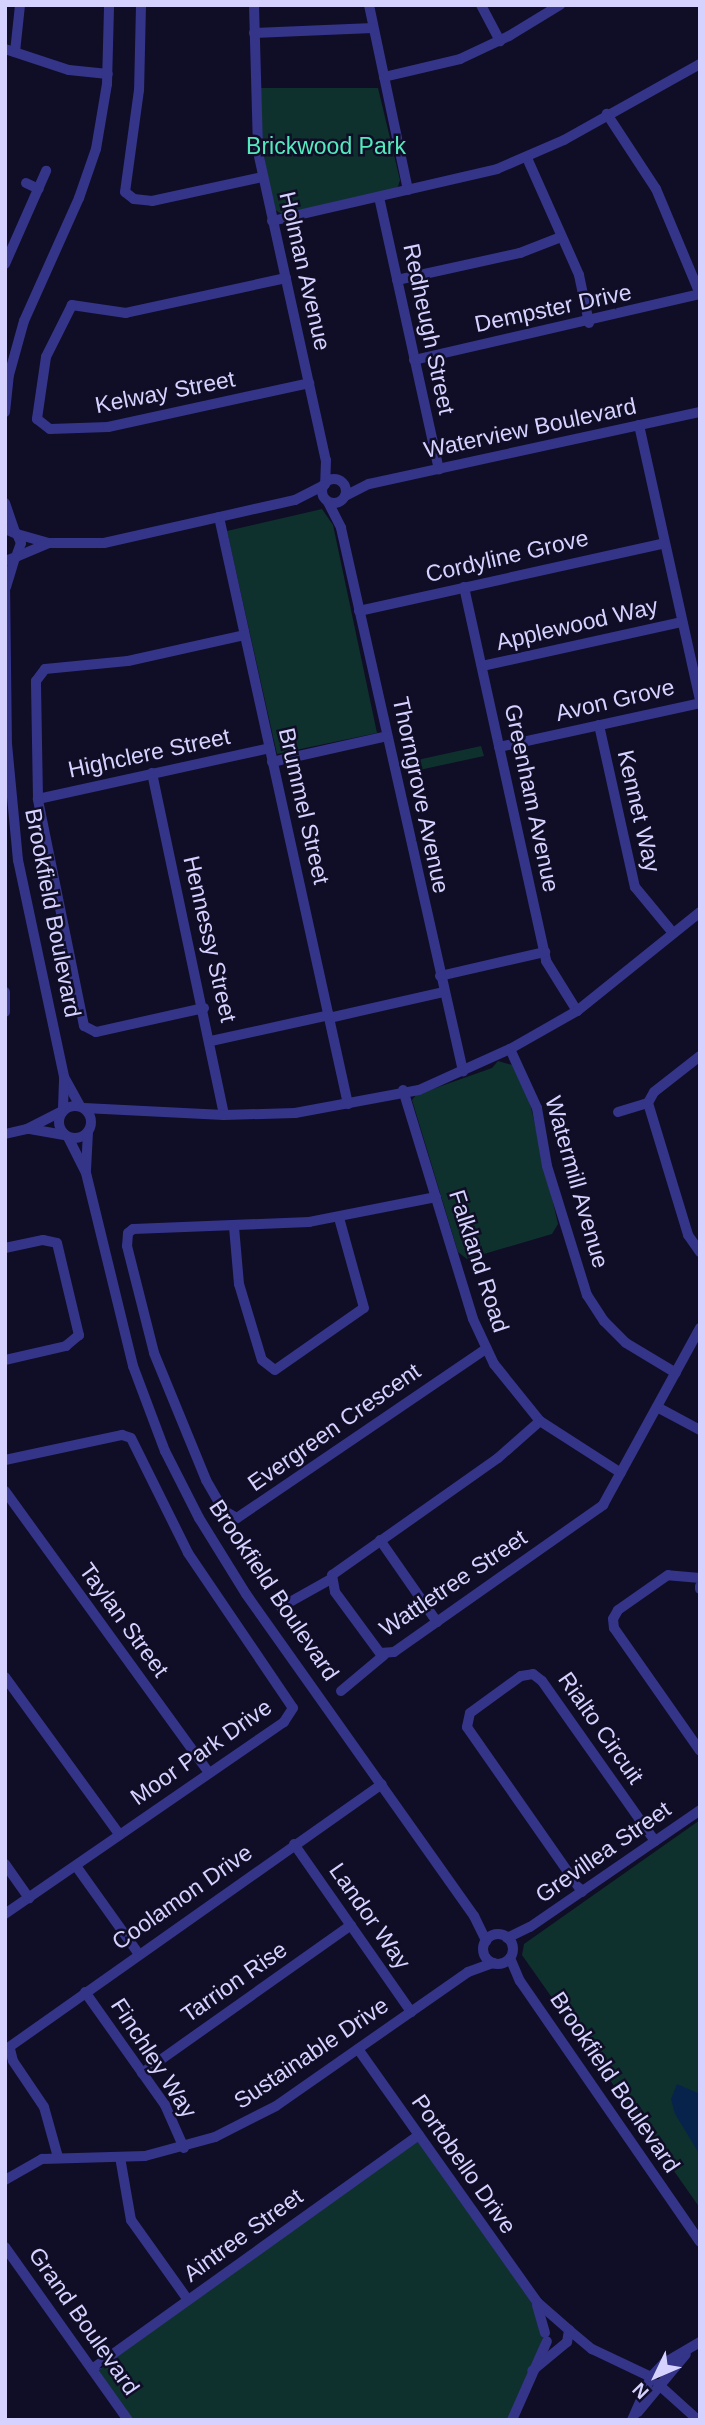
<!DOCTYPE html>
<style>
body{margin:0}
#map{position:relative;width:705px;height:2425px;overflow:hidden;background:#100d26;font-family:Arial,sans-serif}
div>[style]{position:absolute}
[style*='--x']{left:calc(var(--x)*1px);top:calc(var(--y)*1px);width:calc(var(--w)*1px);rotate:calc(var(--a)*1deg)}
.green>*{inset:0;background:#0f312e}
.water>*{inset:0;background:#07234b}
.minor>*{height:10px;margin:-5px;padding:0 5px;transform-origin:5px;border-radius:5px;background:#343489}
.minor>.ring{margin:-5px;padding:0;box-sizing:content-box;background:none;border:10px solid #343489;border-radius:50%}
span{translate:-50% -50%;white-space:nowrap;text-align:center;line-height:1.15;-webkit-text-stroke:5px #100d26;paint-order:stroke}
.park-label{font-size:23px;color:#53eabe}
.street-label{font-size:23px;color:#d5d2ff}
.frame{position:absolute;inset:0;border:7px solid #d5d2ff;pointer-events:none}
.north{position:absolute;left:621px;top:2341px;width:70px;height:70px;-webkit-text-stroke:5px #100d26;paint-order:stroke;rotate:226deg;font-size:19px;font-weight:700;line-height:28px;text-align:center;color:#d5d2ff}
.north::after{content:'';display:block;margin:auto;width:24px;height:32px;background:#d5d2ff;clip-path:polygon(50% 0,100% 100%,50% 72%,0 100%)}
</style>
<div id="map">
<div class="green">
<div style="clip-path:polygon(259px 88px,378px 88px,400px 180px,397px 190px,283px 215px,274px 209px,262px 146px)"></div>
<div style="clip-path:polygon(322px 509px,333px 525px,377px 733px,277px 754px,227px 531px)"></div>
<div style="clip-path:polygon(481px 746px,484px 756px,410px 772px,408px 762px)"></div>
<div style="clip-path:polygon(498px 1061px,512px 1065px,530px 1103px,558px 1224px,552px 1234px,467px 1259px,458px 1252px,412px 1100px,416px 1095px,492px 1068px)"></div>
<div style="clip-path:polygon(700px 1820px,700px 2208px,522px 1955px,524px 1944px)"></div>
<div style="clip-path:polygon(419px 2135px,537px 2302px,545px 2333px,512px 2420px,128px 2420px,92px 2369px)"></div>
</div>
<div class="water">
<div style="clip-path:polygon(677px 2084px,700px 2094px,700px 2155px,675px 2114px,671px 2099px)"></div>
</div>
<div class="minor">
<div style="--x:141;--y:5;--w:85;--a:91.3"></div>
<div style="--x:139;--y:90;--w:103;--a:97.8"></div>
<div style="--x:125;--y:192;--w:11;--a:38"></div>
<div style="--x:134;--y:199;--w:18;--a:6"></div>
<div style="--x:152;--y:201;--w:113;--a:-12.3"></div>
<div style="--x:254;--y:5;--w:147;--a:88.4"></div>
<div style="--x:258;--y:152;--w:315;--a:77.6"></div>
<div style="--x:326;--y:460;--w:24;--a:92"></div>
<div style="--x:369;--y:5;--w:189;--a:78.1"></div>
<div style="--x:481;--y:5;--w:41;--a:62.2"></div>
<div style="--x:254;--y:33;--w:119;--a:-2.4"></div>
<div style="--x:5;--y:49;--w:67;--a:18.2"></div>
<div style="--x:69;--y:70;--w:39;--a:6"></div>
<div style="--x:15;--y:52;--w:47;--a:-83.9"></div>
<div style="--x:384;--y:77;--w:78;--a:-13.3"></div>
<div style="--x:460;--y:59;--w:54;--a:-25.1"></div>
<div style="--x:509;--y:36;--w:60;--a:-31.3"></div>
<div style="--x:527;--y:158;--w:128;--a:66"></div>
<div style="--x:579;--y:275;--w:49;--a:78.2"></div>
<div style="--x:26;--y:183;--w:14;--a:25"></div>
<div style="--x:379;--y:197;--w:279;--a:77.6"></div>
<div style="--x:272;--y:221;--w:231;--a:-13"></div>
<div style="--x:497;--y:169;--w:73;--a:-23.4"></div>
<div style="--x:564;--y:140;--w:156;--a:-29.2"></div>
<div style="--x:5;--y:264;--w:102;--a:-66.2"></div>
<div style="--x:286;--y:278;--w:164;--a:167.7"></div>
<div style="--x:126;--y:313;--w:55;--a:-171.6"></div>
<div style="--x:72;--y:305;--w:58;--a:116.6"></div>
<div style="--x:46;--y:357;--w:63;--a:98.3"></div>
<div style="--x:37;--y:419;--w:16;--a:38"></div>
<div style="--x:50;--y:429;--w:58;--a:-2"></div>
<div style="--x:108;--y:427;--w:206;--a:-12.3"></div>
<div style="--x:397;--y:280;--w:126;--a:-12.4"></div>
<div style="--x:520;--y:253;--w:44;--a:-21.3"></div>
<div style="--x:414;--y:360;--w:294;--a:-13"></div>
<div style="--x:700;--y:294;--w:114;--a:-112.7"></div>
<div style="--x:656;--y:189;--w:90;--a:-123.2"></div>
<div style="--x:5;--y:412;--w:37;--a:-84"></div>
<div style="--x:9;--y:375;--w:56;--a:-74.5"></div>
<div style="--x:24;--y:321;--w:135;--a:-65.9"></div>
<div style="--x:79;--y:198;--w:52;--a:-70.9"></div>
<div style="--x:96;--y:149;--w:66;--a:-80.4"></div>
<div style="--x:107;--y:84;--w:79;--a:-88.5"></div>
<div style="--x:639;--y:425;--w:283;--a:77.5"></div>
<div class="ring" style="left:322px;top:479px;width:14px;height:14px"></div>
<div style="--x:345;--y:496;--w:27;--a:-27"></div>
<div style="--x:369;--y:484;--w:339;--a:-12.3"></div>
<div style="--x:328;--y:502;--w:29;--a:63"></div>
<div style="--x:341;--y:528;--w:557;--a:77.34"></div>
<div style="--x:5;--y:503;--w:31;--a:71"></div>
<div style="--x:219;--y:517;--w:601;--a:77.61"></div>
<div style="--x:5;--y:529;--w:13;--a:23"></div>
<div style="--x:17;--y:534;--w:10;--a:66"></div>
<div style="--x:21;--y:543;--w:15;--a:110"></div>
<div style="--x:16;--y:557;--w:12;--a:160"></div>
<div style="--x:17;--y:534;--w:33;--a:16"></div>
<div style="--x:49;--y:543;--w:55;--a:0"></div>
<div style="--x:104;--y:543;--w:196;--a:-12.7"></div>
<div style="--x:295;--y:500;--w:33;--a:-27"></div>
<div style="--x:16;--y:557;--w:36;--a:-23"></div>
<div style="--x:5;--y:584;--w:160;--a:89.3"></div>
<div style="--x:7;--y:744;--w:117;--a:84.6"></div>
<div style="--x:18;--y:860;--w:222;--a:78"></div>
<div style="--x:64;--y:1077;--w:33;--a:61"></div>
<div style="--x:6;--y:587;--w:30;--a:-73"></div>
<div style="--x:464;--y:587;--w:383;--a:77.6"></div>
<div style="--x:546;--y:961;--w:59;--a:58.2"></div>
<div style="--x:359;--y:611;--w:313;--a:-12.5"></div>
<div style="--x:482;--y:666;--w:205;--a:-12.4"></div>
<div style="--x:599;--y:725;--w:166;--a:77.5"></div>
<div style="--x:635;--y:887;--w:60;--a:50.4"></div>
<div style="--x:499;--y:747;--w:206;--a:-12.3"></div>
<div style="--x:272;--y:762;--w:118;--a:-12.7"></div>
<div style="--x:152;--y:773;--w:349;--a:78.1"></div>
<div style="--x:38;--y:799;--w:237;--a:-12.4"></div>
<div style="--x:440;--y:976;--w:108;--a:-12.9"></div>
<div style="--x:5;--y:992;--w:20;--a:90"></div>
<div style="--x:204;--y:1008;--w:111;--a:167.5"></div>
<div style="--x:96;--y:1032;--w:13;--a:-153"></div>
<div style="--x:84;--y:1026;--w:232;--a:-101.5"></div>
<div style="--x:38;--y:799;--w:118;--a:-91"></div>
<div style="--x:36;--y:681;--w:15;--a:-53"></div>
<div style="--x:45;--y:669;--w:83;--a:-5.5"></div>
<div style="--x:128;--y:661;--w:119;--a:-12.6"></div>
<div style="--x:329;--y:1018;--w:117;--a:-12.8"></div>
<div style="--x:211;--y:1041;--w:121;--a:-12.4"></div>
<div style="--x:510;--y:1049;--w:65;--a:65.4"></div>
<div style="--x:537;--y:1108;--w:59;--a:80.2"></div>
<div style="--x:547;--y:1166;--w:135;--a:72.8"></div>
<div style="--x:587;--y:1295;--w:31;--a:57"></div>
<div style="--x:604;--y:1321;--w:31;--a:45"></div>
<div style="--x:626;--y:1343;--w:58;--a:31"></div>
<div style="--x:700;--y:1056;--w:58;--a:142"></div>
<div style="--x:654;--y:1092;--w:13;--a:119"></div>
<div style="--x:648;--y:1103;--w:138;--a:73.1"></div>
<div style="--x:688;--y:1235;--w:21;--a:55"></div>
<div style="--x:403;--y:1090;--w:239;--a:73"></div>
<div style="--x:473;--y:1319;--w:50;--a:65"></div>
<div style="--x:494;--y:1364;--w:73;--a:51.1"></div>
<div style="--x:540;--y:1421;--w:96;--a:32.7"></div>
<div class="ring" style="left:59px;top:1106px;width:22px;height:22px"></div>
<div style="--x:84;--y:1108;--w:140;--a:2.9"></div>
<div style="--x:224;--y:1115;--w:71;--a:-1.6"></div>
<div style="--x:295;--y:1113;--w:126;--a:-10.5"></div>
<div style="--x:419;--y:1090;--w:100;--a:-24.3"></div>
<div style="--x:510;--y:1049;--w:77;--a:-29.6"></div>
<div style="--x:577;--y:1011;--w:158;--a:-38.8"></div>
<div style="--x:63;--y:1109;--w:32;--a:-88"></div>
<div style="--x:618;--y:1112;--w:31;--a:-17"></div>
<div style="--x:30;--y:1129;--w:36;--a:10"></div>
<div style="--x:5;--y:1134;--w:23;--a:-13"></div>
<div style="--x:27;--y:1129;--w:38;--a:-27"></div>
<div style="--x:68;--y:1137;--w:40;--a:63.4"></div>
<div style="--x:86;--y:1173;--w:199;--a:76.3"></div>
<div style="--x:133;--y:1366;--w:91;--a:69.4"></div>
<div style="--x:165;--y:1451;--w:75;--a:63.1"></div>
<div style="--x:199;--y:1518;--w:89;--a:58.3"></div>
<div style="--x:246;--y:1594;--w:395;--a:54.7"></div>
<div style="--x:474;--y:1916;--w:28;--a:64"></div>
<div style="--x:86;--y:1170;--w:38;--a:-87"></div>
<div style="--x:436;--y:1197;--w:129;--a:168.9"></div>
<div style="--x:309;--y:1222;--w:176;--a:177.7"></div>
<div style="--x:133;--y:1229;--w:6;--a:141"></div>
<div style="--x:128;--y:1233;--w:13;--a:94"></div>
<div style="--x:127;--y:1246;--w:110;--a:75.8"></div>
<div style="--x:154;--y:1353;--w:137;--a:67.7"></div>
<div style="--x:206;--y:1480;--w:34;--a:60"></div>
<div style="--x:223;--y:1510;--w:16;--a:30"></div>
<div style="--x:237;--y:1518;--w:301;--a:-34.2"></div>
<div style="--x:234;--y:1227;--w:57;--a:85"></div>
<div style="--x:239;--y:1284;--w:79;--a:73.2"></div>
<div style="--x:262;--y:1360;--w:16;--a:38"></div>
<div style="--x:275;--y:1370;--w:108;--a:-34.9"></div>
<div style="--x:364;--y:1308;--w:93;--a:-105.5"></div>
<div style="--x:5;--y:1248;--w:39;--a:-12"></div>
<div style="--x:43;--y:1240;--w:14;--a:12"></div>
<div style="--x:57;--y:1243;--w:95;--a:76.6"></div>
<div style="--x:79;--y:1335;--w:17;--a:140"></div>
<div style="--x:66;--y:1346;--w:63;--a:167.1"></div>
<div style="--x:657;--y:1407;--w:49;--a:28.1"></div>
<div style="--x:540;--y:1421;--w:56;--a:138.6"></div>
<div style="--x:498;--y:1458;--w:203;--a:144.8"></div>
<div style="--x:332;--y:1575;--w:17;--a:80"></div>
<div style="--x:335;--y:1592;--w:76;--a:53.6"></div>
<div style="--x:380;--y:1653;--w:14;--a:-4"></div>
<div style="--x:394;--y:1652;--w:256;--a:-35.1"></div>
<div style="--x:603;--y:1505;--w:202;--a:-61.3"></div>
<div style="--x:5;--y:1460;--w:120;--a:-12.1"></div>
<div style="--x:122;--y:1435;--w:9;--a:18"></div>
<div style="--x:131;--y:1438;--w:128;--a:63.6"></div>
<div style="--x:188;--y:1553;--w:187;--a:55.9"></div>
<div style="--x:293;--y:1708;--w:17;--a:123"></div>
<div style="--x:284;--y:1722;--w:339;--a:145.5"></div>
<div style="--x:5;--y:1491;--w:348;--a:54.1"></div>
<div style="--x:380;--y:1540;--w:100;--a:55.2"></div>
<div style="--x:700;--y:1578;--w:32;--a:-175"></div>
<div style="--x:668;--y:1575;--w:61;--a:145"></div>
<div style="--x:618;--y:1610;--w:10;--a:119"></div>
<div style="--x:613;--y:1619;--w:9;--a:84"></div>
<div style="--x:614;--y:1628;--w:150;--a:55"></div>
<div style="--x:700;--y:1586;--w:3;--a:90"></div>
<div style="--x:281;--y:1607;--w:57;--a:-29.2"></div>
<div style="--x:5;--y:1677;--w:195;--a:54"></div>
<div style="--x:341;--y:1691;--w:56;--a:-39.9"></div>
<div style="--x:294;--y:1844;--w:205;--a:55.1"></div>
<div style="--x:5;--y:1864;--w:42;--a:54.8"></div>
<div style="--x:76;--y:1866;--w:107;--a:54.5"></div>
<div style="--x:582;--y:1892;--w:201;--a:-124.9"></div>
<div style="--x:467;--y:1727;--w:14;--a:-78"></div>
<div style="--x:470;--y:1713;--w:63;--a:-36"></div>
<div style="--x:521;--y:1676;--w:12;--a:-9"></div>
<div style="--x:533;--y:1674;--w:11;--a:38"></div>
<div style="--x:542;--y:1681;--w:196;--a:54.8"></div>
<div class="ring" style="left:483px;top:1934px;width:20px;height:20px"></div>
<div style="--x:507;--y:1938;--w:25;--a:-26"></div>
<div style="--x:530;--y:1927;--w:206;--a:-34.5"></div>
<div style="--x:510;--y:1958;--w:25;--a:67"></div>
<div style="--x:520;--y:1981;--w:317;--a:55.4"></div>
<div style="--x:85;--y:1992;--w:138;--a:54.7"></div>
<div style="--x:165;--y:2105;--w:47;--a:66.2"></div>
<div style="--x:10;--y:2049;--w:12;--a:76"></div>
<div style="--x:13;--y:2061;--w:55;--a:56"></div>
<div style="--x:44;--y:2107;--w:52;--a:74.4"></div>
<div style="--x:358;--y:2049;--w:310;--a:54.7"></div>
<div style="--x:537;--y:2302;--w:43;--a:41.2"></div>
<div style="--x:569;--y:2330;--w:12;--a:99"></div>
<div style="--x:567;--y:2342;--w:45;--a:140.4"></div>
<div style="--x:5;--y:2050;--w:461;--a:-35.2"></div>
<div style="--x:142;--y:2073;--w:256;--a:-35.3"></div>
<div style="--x:120;--y:2157;--w:64;--a:80.1"></div>
<div style="--x:131;--y:2220;--w:98;--a:54.5"></div>
<div style="--x:5;--y:2180;--w:43;--a:-29.6"></div>
<div style="--x:42;--y:2159;--w:103;--a:-1.7"></div>
<div style="--x:145;--y:2156;--w:73;--a:-15.2"></div>
<div style="--x:215;--y:2137;--w:68;--a:-26.9"></div>
<div style="--x:276;--y:2106;--w:234;--a:-34.9"></div>
<div style="--x:468;--y:1972;--w:27;--a:-20"></div>
<div style="--x:5;--y:2247;--w:212;--a:54.6"></div>
<div style="--x:537;--y:2305;--w:29;--a:74"></div>
<div style="--x:569;--y:2330;--w:30;--a:40"></div>
<div style="--x:592;--y:2349;--w:65;--a:25.4"></div>
<div style="--x:92;--y:2369;--w:402;--a:-35.6"></div>
<div style="--x:658;--y:2384;--w:54;--a:42"></div>
<div style="--x:638;--y:2412;--w:75;--a:-50.4"></div>
<div style="--x:512;--y:2420;--w:86;--a:-66.1"></div>
<div style="--x:632;--y:2420;--w:47;--a:-66.2"></div>
<div style="--x:651;--y:2377;--w:19;--a:-47"></div>
<div style="--x:664;--y:2363;--w:42;--a:-30.3"></div>
</div>
<div class="park-label">
<span style="left:326px;top:146px">Brickwood Park</span>
</div>
<div class="street-label">
<span style="left:305px;top:271px;rotate:77deg">Holman Avenue</span>
<span style="left:553px;top:308px;rotate:-12deg">Dempster Drive</span>
<span style="left:429px;top:329px;rotate:78deg">Redheugh Street</span>
<span style="left:165px;top:392px;rotate:-11deg">Kelway Street</span>
<span style="left:530px;top:428px;rotate:-12deg">Waterview Boulevard</span>
<span style="left:507px;top:556px;rotate:-13deg">Cordyline Grove</span>
<span style="left:577px;top:624px;rotate:-13deg">Applewood Way</span>
<span style="left:615px;top:700px;rotate:-13deg">Avon Grove</span>
<span style="left:149px;top:753px;rotate:-12deg">Highclere Street</span>
<span style="left:421px;top:795px;rotate:78deg">Thorngrove Avenue</span>
<span style="left:532px;top:798px;rotate:78deg">Greenham Avenue</span>
<span style="left:304px;top:806px;rotate:77deg">Brummel Street</span>
<span style="left:639px;top:811px;rotate:77deg">Kennet Way</span>
<span style="left:53px;top:913px;rotate:79deg">Brookfield Boulevard</span>
<span style="left:210px;top:939px;rotate:77deg">Hennessy Street</span>
<span style="left:577px;top:1182px;rotate:74deg">Watermill Avenue</span>
<span style="left:479px;top:1261px;rotate:72deg">Falkland Road</span>
<span style="left:334px;top:1427px;rotate:-35deg">Evergreen Crescent</span>
<span style="left:453px;top:1583px;rotate:-34deg">Wattletree Street</span>
<span style="left:274px;top:1590px;rotate:56deg">Brookfield Boulevard</span>
<span style="left:124px;top:1620px;rotate:54deg">Taylan Street</span>
<span style="left:601px;top:1728px;rotate:55deg">Rialto Circuit</span>
<span style="left:201px;top:1752px;rotate:-35deg">Moor Park Drive</span>
<span style="left:603px;top:1852px;rotate:-35deg">Grevillea Street</span>
<span style="left:182px;top:1897px;rotate:-35deg">Coolamon Drive</span>
<span style="left:370px;top:1916px;rotate:55deg">Landor Way</span>
<span style="left:234px;top:1982px;rotate:-35deg">Tarrion Rise</span>
<span style="left:311px;top:2053px;rotate:-34deg">Sustainable Drive</span>
<span style="left:154px;top:2058px;rotate:57deg">Finchley Way</span>
<span style="left:615px;top:2082px;rotate:56deg">Brookfield Boulevard</span>
<span style="left:464px;top:2164px;rotate:55deg">Portobello Drive</span>
<span style="left:243px;top:2235px;rotate:-36deg">Aintree Street</span>
<span style="left:84px;top:2321px;rotate:55deg">Grand Boulevard</span>
</div>
<div class="frame"></div>
<div class="north">N</div>
</div>
